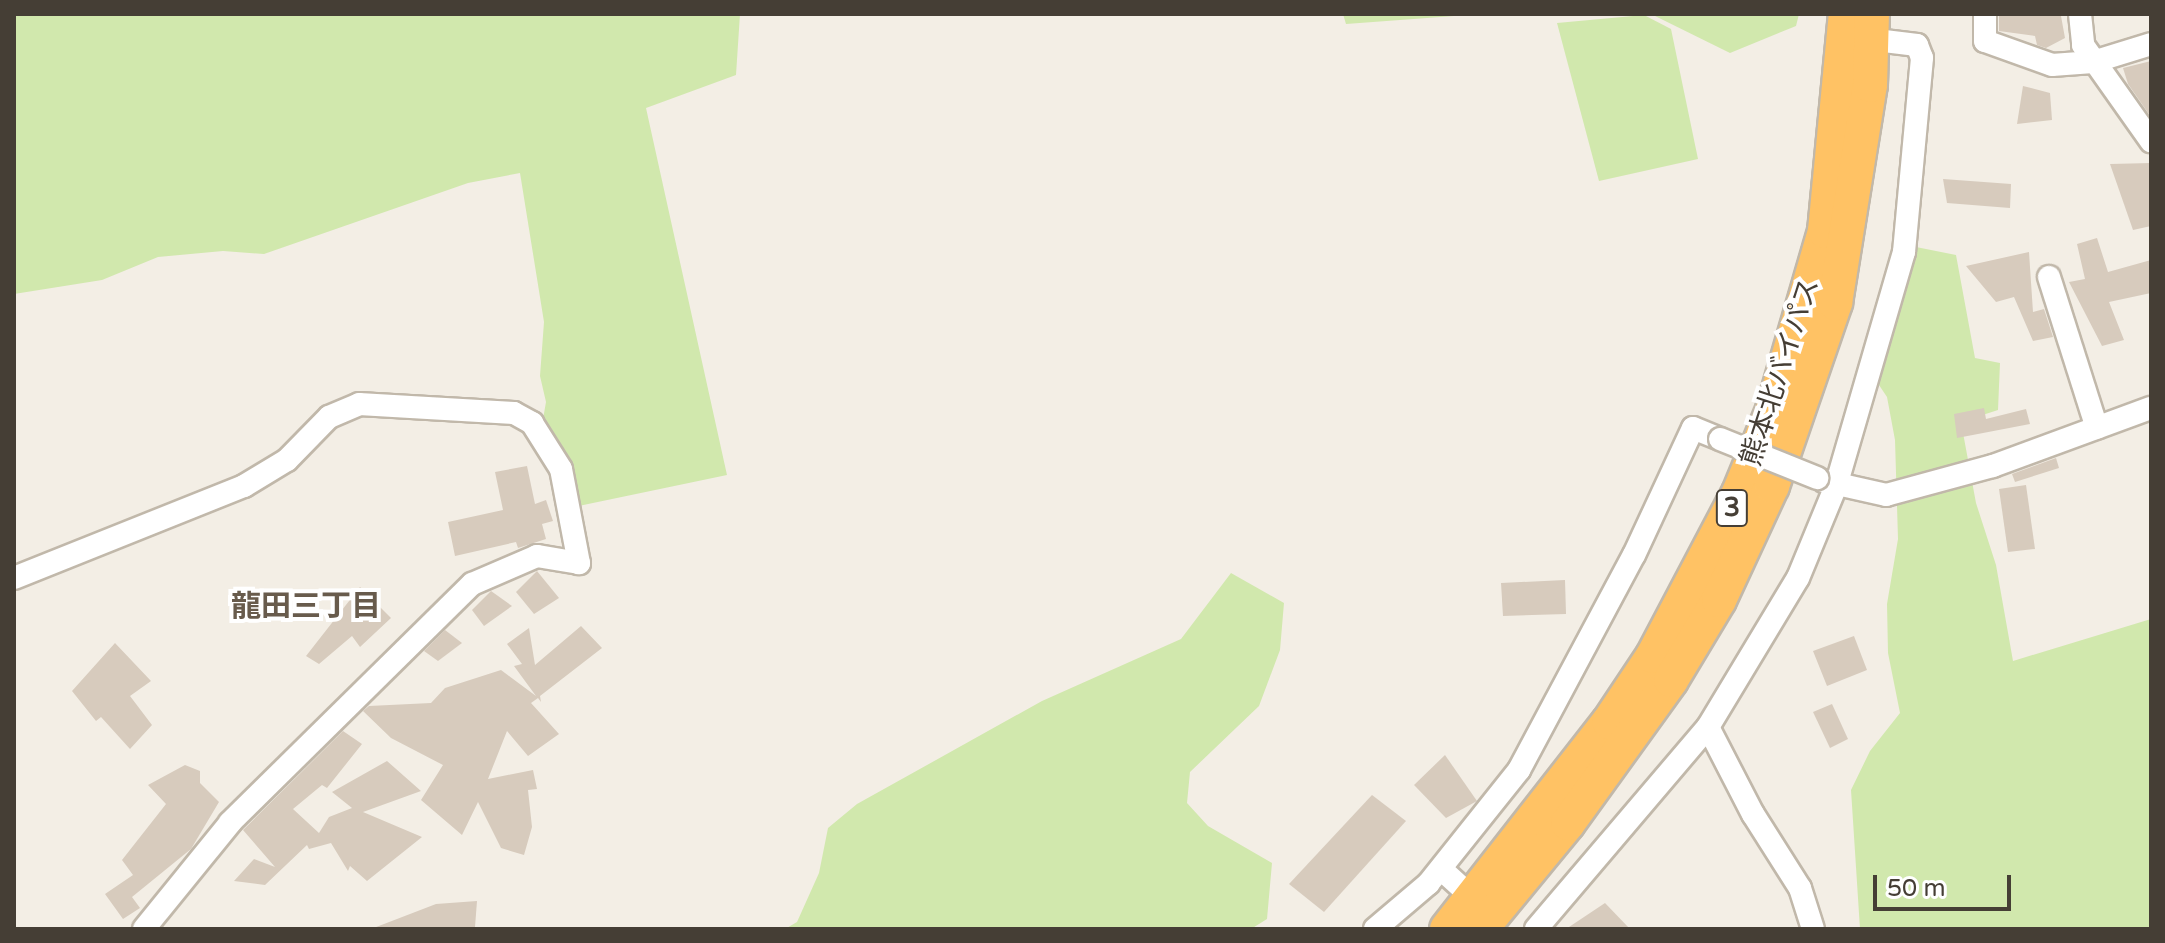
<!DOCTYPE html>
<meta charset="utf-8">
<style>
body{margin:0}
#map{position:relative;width:2165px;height:943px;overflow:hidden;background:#f3eee5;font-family:"Varela Round","Noto Sans JP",sans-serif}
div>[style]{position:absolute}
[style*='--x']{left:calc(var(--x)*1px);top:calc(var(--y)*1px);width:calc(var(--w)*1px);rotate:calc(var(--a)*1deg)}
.green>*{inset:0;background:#d1e8ad}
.building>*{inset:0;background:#d7cbbd}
.roads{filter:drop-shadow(2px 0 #c1b8aa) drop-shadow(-2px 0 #c1b8aa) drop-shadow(0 2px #c1b8aa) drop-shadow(0 -2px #c1b8aa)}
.minor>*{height:22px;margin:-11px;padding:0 11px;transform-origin:11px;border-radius:11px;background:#fff}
.highway>*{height:34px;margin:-17px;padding:0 17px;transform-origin:17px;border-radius:17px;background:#ffc264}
.bridges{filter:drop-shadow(2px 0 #c1b8aa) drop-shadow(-2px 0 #c1b8aa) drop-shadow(0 2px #c1b8aa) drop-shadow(0 -2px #c1b8aa)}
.minor-bridge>*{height:22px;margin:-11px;padding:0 11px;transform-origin:11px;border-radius:11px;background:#fff}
span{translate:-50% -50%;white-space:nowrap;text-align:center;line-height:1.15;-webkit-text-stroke:8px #fff;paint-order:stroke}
.shield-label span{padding:2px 6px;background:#fff;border:2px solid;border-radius:6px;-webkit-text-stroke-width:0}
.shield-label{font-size:26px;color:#453e35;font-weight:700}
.street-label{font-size:28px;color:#453e35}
.neighbourhood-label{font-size:30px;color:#685b4c;font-weight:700}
.frame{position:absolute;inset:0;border:16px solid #453e35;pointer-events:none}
.scale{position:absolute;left:1873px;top:875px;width:138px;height:36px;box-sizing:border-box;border:4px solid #453e35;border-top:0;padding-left:10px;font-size:24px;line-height:28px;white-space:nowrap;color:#453e35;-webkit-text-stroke:6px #fff;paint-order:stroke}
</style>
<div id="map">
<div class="green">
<div style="clip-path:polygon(14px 14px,740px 14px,736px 75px,646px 108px,727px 475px,569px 508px,540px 436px,546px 402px,540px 376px,544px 322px,520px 173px,468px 183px,264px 254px,223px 251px,158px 257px,102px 280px,14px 294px)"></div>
<div style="clip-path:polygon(1343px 14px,1481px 14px,1346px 24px)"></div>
<div style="clip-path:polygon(1651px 14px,1799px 14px,1796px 26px,1730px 53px)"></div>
<div style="clip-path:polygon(1644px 15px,1671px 29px,1698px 159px,1599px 181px,1557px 23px)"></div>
<div style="clip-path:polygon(1911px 246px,1956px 255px,1975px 358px,2000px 363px,1998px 410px,1961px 422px,1976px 503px,1996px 565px,2013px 661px,2151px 619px,2151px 929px,1860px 929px,1851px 790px,1870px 751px,1900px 713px,1888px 653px,1887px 604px,1898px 539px,1895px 440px,1887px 397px,1871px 373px)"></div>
<div style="clip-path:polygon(1231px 573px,1284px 603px,1280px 650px,1259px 706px,1190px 772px,1187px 803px,1208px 826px,1272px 863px,1267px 919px,1251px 929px,785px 929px,797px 922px,819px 873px,828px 828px,857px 804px,1042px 701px,1181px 639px)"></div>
</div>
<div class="building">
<div style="clip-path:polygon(1999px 14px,2061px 16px,2065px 38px,2046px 48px,2037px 45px,2035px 36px,1999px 31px)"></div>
<div style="clip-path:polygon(2151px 61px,2151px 117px,2128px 84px,2123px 68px)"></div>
<div style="clip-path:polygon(2023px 86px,2050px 93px,2052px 120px,2017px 124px)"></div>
<div style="clip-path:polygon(2151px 163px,2151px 226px,2133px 230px,2110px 164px)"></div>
<div style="clip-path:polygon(1943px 179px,2011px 184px,2010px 208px,1947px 203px)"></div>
<div style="clip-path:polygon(2097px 238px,2108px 272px,2151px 260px,2151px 293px,2109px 302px,2124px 340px,2102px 346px,2069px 282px,2085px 279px,2077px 244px)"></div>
<div style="clip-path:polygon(2029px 252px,2033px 312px,2044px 309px,2053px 337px,2033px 341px,2014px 297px,1996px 302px,1966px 266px)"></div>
<div style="clip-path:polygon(1984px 408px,1986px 419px,2026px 409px,2030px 424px,1957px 438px,1954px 414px)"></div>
<div style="clip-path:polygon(2056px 458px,2059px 468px,2015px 482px,2012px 474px)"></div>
<div style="clip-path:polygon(527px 466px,535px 504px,546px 500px,553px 521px,542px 524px,546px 539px,518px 548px,516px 542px,455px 556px,448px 522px,503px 510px,495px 472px)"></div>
<div style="clip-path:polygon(2026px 485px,2035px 549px,2008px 552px,1999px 489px)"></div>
<div style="clip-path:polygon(537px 571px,559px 598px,534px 614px,516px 592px)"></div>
<div style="clip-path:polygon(1565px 580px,1566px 614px,1503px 616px,1501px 583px)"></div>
<div style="clip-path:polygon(360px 587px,391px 618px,360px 647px,352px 636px,319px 664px,306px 656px)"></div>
<div style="clip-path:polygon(491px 591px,512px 606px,484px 626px,472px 610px)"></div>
<div style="clip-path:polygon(581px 626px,602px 648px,540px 696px,541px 702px,538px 698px,531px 703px,559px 734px,528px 756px,507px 731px,488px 779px,533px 770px,537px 789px,528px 790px,532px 827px,524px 855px,501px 848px,478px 802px,462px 835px,421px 800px,443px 765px,391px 738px,363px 711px,369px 706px,431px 703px,445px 688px,501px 670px,536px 696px,514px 666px,522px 664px,507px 644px,529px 628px,535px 665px)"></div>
<div style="clip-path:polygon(445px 630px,462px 643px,438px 661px,424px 651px)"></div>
<div style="clip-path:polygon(1854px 636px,1867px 670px,1827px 686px,1813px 651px)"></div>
<div style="clip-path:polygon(115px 643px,151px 681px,130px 696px,152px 725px,130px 749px,101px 717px,96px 721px,72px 691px)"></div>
<div style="clip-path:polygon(1832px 704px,1848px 739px,1830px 748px,1813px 712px)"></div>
<div style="clip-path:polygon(343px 731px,362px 744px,327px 788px,322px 785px,293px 809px,319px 833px,329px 817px,352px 808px,332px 792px,387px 761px,421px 791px,363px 812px,422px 837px,367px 881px,350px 866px,348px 871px,331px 843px,309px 849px,307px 845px,265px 885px,234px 881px,254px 859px,275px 867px,243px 830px)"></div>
<div style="clip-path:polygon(1445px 755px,1477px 801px,1446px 818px,1414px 785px)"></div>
<div style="clip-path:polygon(185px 765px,200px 771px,200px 783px,219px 802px,191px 849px,132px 897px,140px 908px,123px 919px,105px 894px,133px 875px,122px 860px,166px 804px,148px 785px)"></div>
<div style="clip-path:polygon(1372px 795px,1406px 821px,1324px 912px,1289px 884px)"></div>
<div style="clip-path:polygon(477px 901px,475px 927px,371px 929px,436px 904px)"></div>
<div style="clip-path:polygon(1605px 903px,1630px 929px,1566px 929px)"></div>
</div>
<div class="roads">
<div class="minor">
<div style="--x:1985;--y:14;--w:27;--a:90"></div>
<div style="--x:1985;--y:41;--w:71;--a:19.7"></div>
<div style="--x:2052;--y:65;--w:41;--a:-4.2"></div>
<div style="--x:2093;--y:62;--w:61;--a:-17.2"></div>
<div style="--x:2080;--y:14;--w:31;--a:84"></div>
<div style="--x:2083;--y:45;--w:118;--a:54.7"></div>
<div style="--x:2049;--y:277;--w:158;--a:72.4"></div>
<div style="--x:1824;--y:481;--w:64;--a:12.7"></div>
<div style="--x:1886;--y:495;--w:111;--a:-15.2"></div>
<div style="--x:1993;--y:466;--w:168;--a:-20.2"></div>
<div style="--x:14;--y:578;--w:248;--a:-21.8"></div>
<div style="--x:244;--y:486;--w:50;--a:-31.2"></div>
<div style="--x:287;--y:460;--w:60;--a:-45.7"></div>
<div style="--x:329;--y:417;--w:33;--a:-23"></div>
<div style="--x:359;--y:404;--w:155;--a:3.3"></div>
<div style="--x:514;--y:413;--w:21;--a:29"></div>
<div style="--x:532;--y:423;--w:54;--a:57.8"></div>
<div style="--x:561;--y:469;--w:96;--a:79.2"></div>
<div style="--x:579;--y:563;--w:43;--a:-170.5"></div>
<div style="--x:537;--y:556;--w:71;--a:156.7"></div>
<div style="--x:472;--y:584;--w:340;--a:135.4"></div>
<div style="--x:230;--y:823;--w:136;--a:129.1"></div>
<div style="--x:1708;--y:727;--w:98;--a:62.7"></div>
<div style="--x:1753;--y:814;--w:88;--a:57.6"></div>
<div style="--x:1800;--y:888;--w:43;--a:72.4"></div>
<div style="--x:1441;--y:869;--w:43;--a:42.2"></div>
<div style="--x:1375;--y:929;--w:70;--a:-40.3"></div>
<div style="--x:1428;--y:884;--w:146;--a:-51.4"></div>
<div style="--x:1519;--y:770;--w:244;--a:-61.9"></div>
<div style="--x:1634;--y:555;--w:140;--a:-65.1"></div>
<div style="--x:1693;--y:428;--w:29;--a:22"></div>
<div style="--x:1536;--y:929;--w:265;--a:-49.6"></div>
<div style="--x:1708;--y:727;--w:174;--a:-58.9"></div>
<div style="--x:1798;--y:578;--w:100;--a:-67.6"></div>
<div style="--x:1836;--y:486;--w:244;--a:-73.8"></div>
<div style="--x:1904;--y:252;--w:195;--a:-84.7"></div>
<div style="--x:1922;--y:58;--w:14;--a:-111"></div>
<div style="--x:1917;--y:45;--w:31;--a:-173"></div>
</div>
<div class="highway">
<div style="--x:1447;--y:929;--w:263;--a:-52"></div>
<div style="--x:1609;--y:722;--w:79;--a:-56.3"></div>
<div style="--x:1653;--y:656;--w:184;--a:-62.2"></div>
<div style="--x:1739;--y:493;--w:90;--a:-67.7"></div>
<div style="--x:1773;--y:410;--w:186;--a:-73.8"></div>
<div style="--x:1825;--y:231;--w:218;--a:-84.5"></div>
<div style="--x:1481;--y:929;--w:137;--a:-50.6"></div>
<div style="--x:1568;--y:823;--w:176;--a:-54.2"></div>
<div style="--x:1671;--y:680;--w:93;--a:-59"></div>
<div style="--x:1719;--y:600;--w:126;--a:-65.1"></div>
<div style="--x:1772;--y:486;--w:194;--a:-71"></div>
<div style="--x:1835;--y:303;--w:221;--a:-80.9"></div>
<div style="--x:1870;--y:85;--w:71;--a:-88.4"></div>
</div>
</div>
<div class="bridges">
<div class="minor-bridge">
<div style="--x:1720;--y:439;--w:105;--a:21.9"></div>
</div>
</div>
<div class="shield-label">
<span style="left:1732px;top:508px">3</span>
</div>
<div class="street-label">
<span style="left:1780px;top:372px;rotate:-72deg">熊本北バイパス</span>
</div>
<div class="neighbourhood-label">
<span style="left:306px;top:607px">龍田三丁目</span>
</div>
<div class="frame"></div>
<div class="scale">50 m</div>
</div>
